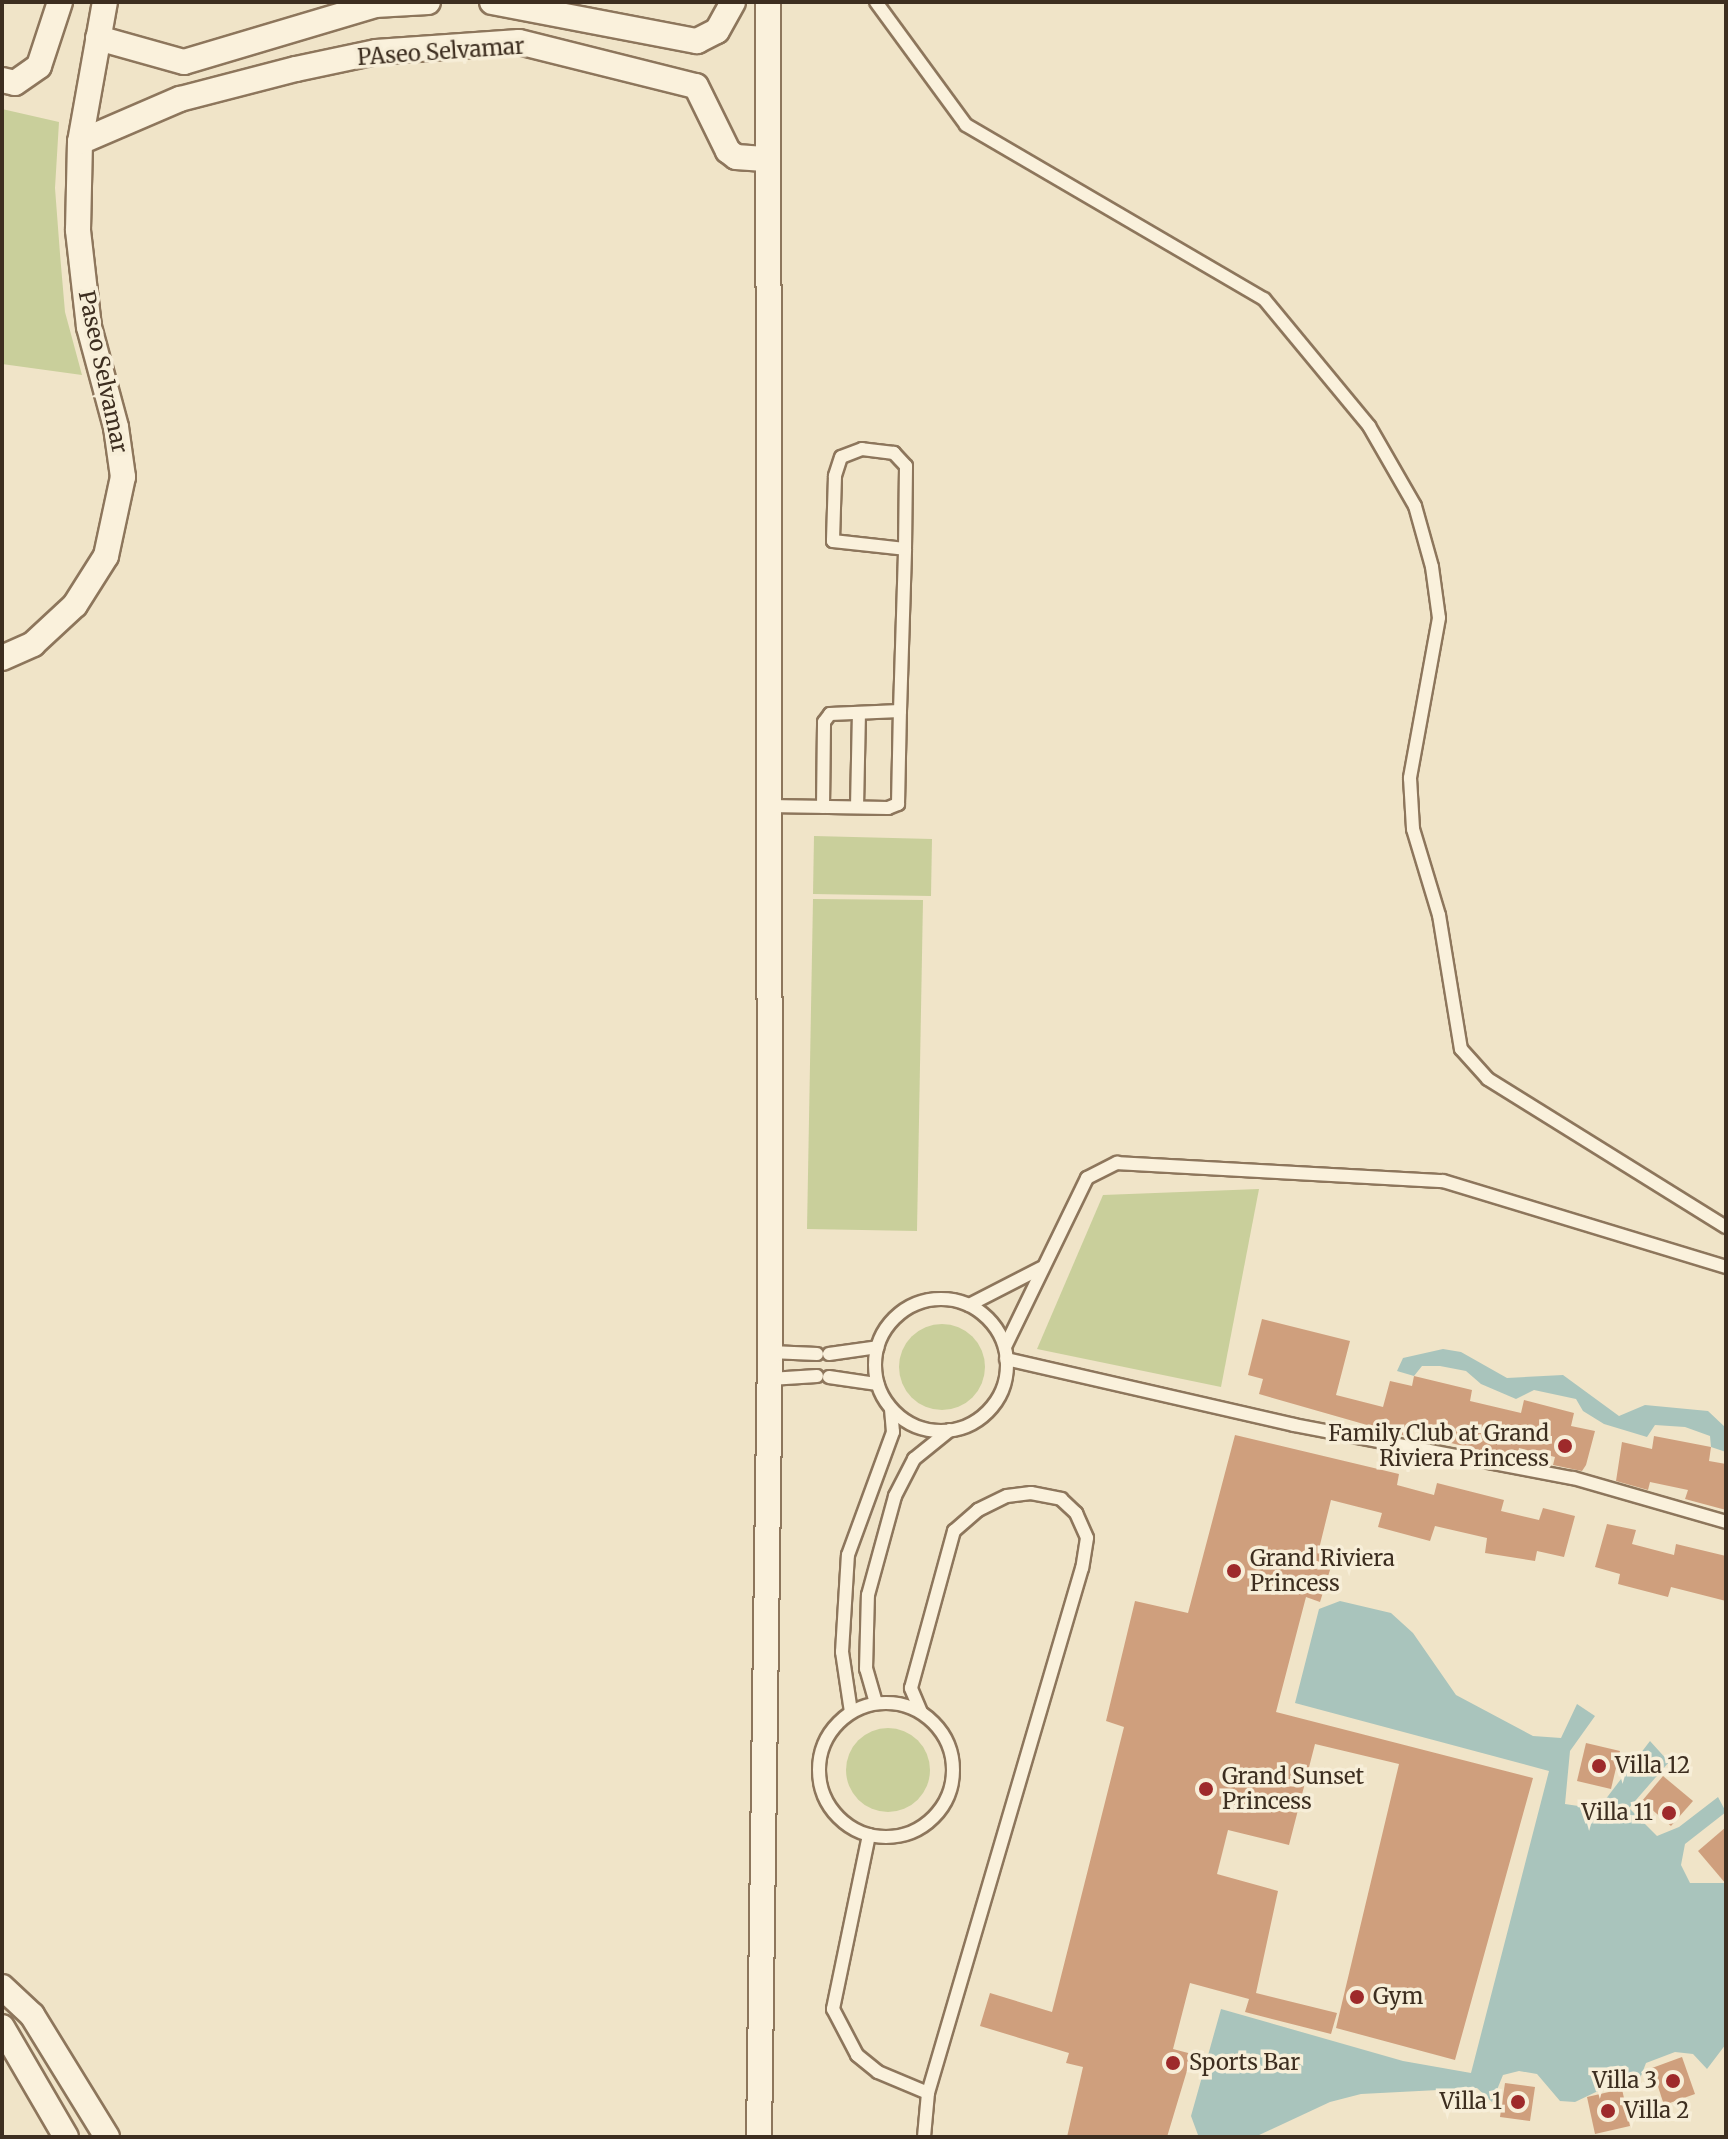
<!DOCTYPE html>
<style>
body{margin:0}
#map{position:relative;width:1728px;height:2139px;overflow:hidden;background:#f0e4c8;font-family:Merriweather,serif}
div>[style]{position:absolute}
[style*='--x']{left:calc(var(--x)*1px);top:calc(var(--y)*1px);width:calc(var(--w)*1px);rotate:calc(var(--a)*1deg)}
.green>*{inset:0;background:#c9cf9b}
.round{border-radius:50%}
.water>*{inset:0;background:#a9c4bc}
.building>*{inset:0;background:#cf9f7d}
.roads{filter:drop-shadow(2px 0 #8d765c) drop-shadow(-2px 0 #8d765c) drop-shadow(0 2px #8d765c) drop-shadow(0 -2px #8d765c)}
.lane>*{height:12px;margin:-6px;padding:0 6px;transform-origin:6px;border-radius:6px;background:#faf1dc}
.lane>.ring{margin:-6px;padding:0;box-sizing:content-box;background:none;border:12px solid #faf1dc;border-radius:50%}
.street>*{height:24px;margin:-12px;padding:0 12px;transform-origin:12px;border-radius:12px;background:#faf1dc}
.dots>*{width:22px;height:22px;translate:-50% -50%;box-sizing:border-box;border:4px solid #f7eed8;border-radius:50%}
span{translate:-50% -50%;white-space:nowrap;text-align:center;line-height:1.15;-webkit-text-stroke:7px #f7eed8;paint-order:stroke}
.street-label{font-size:22px;color:#3d2e20}
.poi-label{font-size:22px;color:#3d2e20}
.right{translate:-100% -50%;text-align:right}
.left{translate:0 -50%;text-align:left}
.frame{position:absolute;inset:0;border:4px solid #3d2e20;pointer-events:none}
</style>
<div id="map">
<div class="green">
<div style="clip-path:polygon(2px 109px,59px 122px,55px 188px,60px 254px,65px 312px,82px 375px,2px 364px)"></div>
<div style="clip-path:polygon(814px 836px,932px 839px,931px 896px,813px 894px)"></div>
<div style="clip-path:polygon(813px 899px,923px 900px,917px 1231px,807px 1229px)"></div>
<div style="clip-path:polygon(1259px 1189px,1221px 1387px,1037px 1349px,1103px 1195px)"></div>
<div class="round" style="left:899px;top:1324px;width:86px;height:86px"></div>
<div class="round" style="left:846px;top:1728px;width:84px;height:84px"></div>
</div>
<div class="water">
<div style="clip-path:polygon(1443px 1349px,1461px 1352px,1507px 1378px,1563px 1375px,1619px 1416px,1645px 1405px,1708px 1411px,1726px 1428px,1726px 1452px,1711px 1447px,1710px 1436px,1685px 1427px,1655px 1425px,1647px 1437px,1604px 1424px,1583px 1411px,1576px 1399px,1534px 1390px,1516px 1399px,1481px 1384px,1466px 1371px,1440px 1366px,1422px 1366px,1414px 1376px,1397px 1371px,1403px 1358px)"></div>
<div style="clip-path:polygon(1340px 1601px,1391px 1613px,1413px 1633px,1456px 1695px,1533px 1736px,1561px 1738px,1577px 1704px,1595px 1716px,1570px 1751px,1565px 1804px,1585px 1807px,1605px 1800px,1650px 1741px,1669px 1762px,1629px 1808px,1657px 1836px,1679px 1827px,1718px 1797px,1726px 1812px,1685px 1844px,1681px 1865px,1690px 1883px,1726px 1883px,1726px 2044px,1707px 2069px,1693px 2054px,1675px 2052px,1646px 2063px,1636px 2089px,1617px 2082px,1575px 2102px,1560px 2101px,1537px 2074px,1519px 2071px,1503px 2075px,1492px 2102px,1477px 2088px,1361px 2094px,1330px 2102px,1257px 2136px,1198px 2135px,1191px 2116px,1221px 2009px,1403px 2061px,1471px 2073px,1549px 1771px,1295px 1703px,1319px 1609px)"></div>
</div>
<div class="building">
<div style="clip-path:polygon(1262px 1319px,1350px 1341px,1336px 1395px,1383px 1407px,1390px 1381px,1412px 1386px,1414px 1376px,1472px 1390px,1470px 1401px,1521px 1413px,1524px 1400px,1574px 1413px,1571px 1426px,1595px 1431px,1586px 1465px,1582px 1471px,1553px 1465px,1555px 1457px,1519px 1448px,1517px 1458px,1495px 1454px,1451px 1443px,1454px 1432px,1413px 1422px,1409px 1437px,1259px 1394px,1263px 1379px,1248px 1375px)"></div>
<div style="clip-path:polygon(1235px 1435px,1399px 1474px,1397px 1485px,1434px 1495px,1437px 1483px,1504px 1500px,1501px 1511px,1539px 1520px,1543px 1508px,1575px 1516px,1564px 1557px,1537px 1551px,1535px 1561px,1485px 1553px,1487px 1538px,1435px 1526px,1430px 1541px,1378px 1527px,1382px 1513px,1331px 1500px,1319px 1549px,1335px 1554px,1320px 1602px,1306px 1597px,1276px 1712px,1533px 1778px,1455px 2060px,1336px 2028px,1399px 1764px,1315px 1744px,1289px 1845px,1228px 1830px,1217px 1874px,1278px 1891px,1256px 1993px,1337px 2013px,1331px 2034px,1245px 2012px,1249px 1999px,1190px 1983px,1173px 2049px,1192px 2054px,1167px 2137px,1067px 2137px,1083px 2067px,1066px 2063px,1069px 2053px,980px 2026px,990px 1993px,1052px 2012px,1124px 1727px,1106px 1721px,1135px 1601px,1188px 1613px)"></div>
<div style="clip-path:polygon(1654px 1436px,1711px 1447px,1709px 1461px,1726px 1464px,1726px 1510px,1685px 1499px,1688px 1490px,1650px 1482px,1648px 1490px,1616px 1481px,1622px 1442px,1652px 1449px)"></div>
<div style="clip-path:polygon(1607px 1524px,1636px 1530px,1632px 1544px,1674px 1555px,1676px 1544px,1726px 1556px,1726px 1601px,1671px 1587px,1668px 1597px,1618px 1584px,1620px 1574px,1595px 1567px)"></div>
<div style="clip-path:polygon(1586px 1743px,1620px 1751px,1611px 1789px,1577px 1781px)"></div>
<div style="clip-path:polygon(1663px 1776px,1693px 1801px,1671px 1826px,1642px 1801px)"></div>
<div style="clip-path:polygon(1726px 1827px,1726px 1884px,1698px 1851px)"></div>
<div style="clip-path:polygon(1682px 2057px,1695px 2094px,1664px 2105px,1652px 2068px)"></div>
<div style="clip-path:polygon(1505px 2083px,1535px 2087px,1530px 2121px,1500px 2117px)"></div>
<div style="clip-path:polygon(1622px 2089px,1630px 2126px,1595px 2134px,1587px 2097px)"></div>
</div>
<div class="roads">
<div class="lane">
<div style="--x:876;--y:2;--w:152;--a:53.8"></div>
<div style="--x:966;--y:125;--w:345;--a:30.3"></div>
<div style="--x:1264;--y:299;--w:165;--a:50.4"></div>
<div style="--x:1369;--y:426;--w:92;--a:60.1"></div>
<div style="--x:1415;--y:506;--w:63;--a:74.4"></div>
<div style="--x:1432;--y:567;--w:51;--a:82.2"></div>
<div style="--x:1439;--y:618;--w:163;--a:100.3"></div>
<div style="--x:1410;--y:778;--w:51;--a:86.6"></div>
<div style="--x:1413;--y:829;--w:90;--a:73.2"></div>
<div style="--x:1439;--y:915;--w:136;--a:80.7"></div>
<div style="--x:1461;--y:1049;--w:40;--a:48"></div>
<div style="--x:1488;--y:1079;--w:280;--a:31.9"></div>
<div style="--x:769;--y:806;--w:119;--a:1"></div>
<div style="--x:888;--y:808;--w:11;--a:-22"></div>
<div style="--x:898;--y:804;--w:93;--a:-88.8"></div>
<div style="--x:900;--y:711;--w:162;--a:-88.2"></div>
<div style="--x:905;--y:549;--w:83;--a:-89.3"></div>
<div style="--x:906;--y:466;--w:18;--a:-133"></div>
<div style="--x:894;--y:453;--w:32;--a:-173"></div>
<div style="--x:862;--y:449;--w:22;--a:159"></div>
<div style="--x:841;--y:457;--w:20;--a:108"></div>
<div style="--x:835;--y:476;--w:65;--a:91.8"></div>
<div style="--x:833;--y:541;--w:72;--a:6.3"></div>
<div style="--x:823;--y:807;--w:85;--a:-89.3"></div>
<div style="--x:824;--y:722;--w:10;--a:-53"></div>
<div style="--x:830;--y:714;--w:70;--a:-2.5"></div>
<div style="--x:857;--y:807;--w:94;--a:-88.8"></div>
<div class="ring" style="left:875px;top:1299px;width:120px;height:120px"></div>
<div style="--x:969;--y:1305;--w:81;--a:-27.2"></div>
<div style="--x:1005;--y:1347;--w:188;--a:-64.1"></div>
<div style="--x:1087;--y:1178;--w:34;--a:-27"></div>
<div style="--x:1117;--y:1163;--w:326;--a:3.2"></div>
<div style="--x:1443;--y:1181;--w:296;--a:16.9"></div>
<div style="--x:770;--y:1352;--w:47;--a:2.4"></div>
<div style="--x:829;--y:1354;--w:49;--a:-8.1"></div>
<div style="--x:1006;--y:1359;--w:295;--a:12.9"></div>
<div style="--x:1294;--y:1425;--w:284;--a:10.8"></div>
<div style="--x:1573;--y:1478;--w:159;--a:16"></div>
<div style="--x:829;--y:1377;--w:49;--a:8.3"></div>
<div style="--x:770;--y:1379;--w:47;--a:-3.7"></div>
<div class="ring" style="left:819px;top:1703px;width:122px;height:122px"></div>
<div style="--x:876;--y:1703;--w:35;--a:-106"></div>
<div style="--x:866;--y:1669;--w:74;--a:-88.5"></div>
<div style="--x:868;--y:1595;--w:103;--a:-74.7"></div>
<div style="--x:895;--y:1496;--w:42;--a:-62.8"></div>
<div style="--x:914;--y:1459;--w:46;--a:-38.9"></div>
<div style="--x:851;--y:1712;--w:61;--a:-98.5"></div>
<div style="--x:842;--y:1652;--w:97;--a:-86.5"></div>
<div style="--x:848;--y:1555;--w:131;--a:-69.9"></div>
<div style="--x:893;--y:1432;--w:22;--a:-95"></div>
<div style="--x:921;--y:1712;--w:26;--a:-113"></div>
<div style="--x:911;--y:1688;--w:163;--a:-74.7"></div>
<div style="--x:954;--y:1531;--w:32;--a:-41"></div>
<div style="--x:978;--y:1510;--w:32;--a:-26"></div>
<div style="--x:1007;--y:1496;--w:24;--a:-7"></div>
<div style="--x:1031;--y:1493;--w:31;--a:11"></div>
<div style="--x:1061;--y:1499;--w:21;--a:43"></div>
<div style="--x:1076;--y:1513;--w:27;--a:66"></div>
<div style="--x:1087;--y:1538;--w:30;--a:99"></div>
<div style="--x:1082;--y:1568;--w:547;--a:106.35"></div>
<div style="--x:928;--y:2093;--w:44;--a:95.2"></div>
<div style="--x:869;--y:1835;--w:178;--a:101.7"></div>
<div style="--x:833;--y:2009;--w:52;--a:62.4"></div>
<div style="--x:857;--y:2055;--w:27;--a:39"></div>
<div style="--x:878;--y:2072;--w:54;--a:22.8"></div>
</div>
<div class="street">
<div style="--x:492;--y:2;--w:209;--a:10.8"></div>
<div style="--x:697;--y:41;--w:22;--a:-27"></div>
<div style="--x:717;--y:31;--w:33;--a:-61"></div>
<div style="--x:98;--y:38;--w:89;--a:15.6"></div>
<div style="--x:184;--y:62;--w:199;--a:-16.6"></div>
<div style="--x:375;--y:5;--w:53;--a:-3.2"></div>
<div style="--x:2;--y:80;--w:13;--a:13"></div>
<div style="--x:15;--y:83;--w:29;--a:-35"></div>
<div style="--x:39;--y:66;--w:67;--a:-71.8"></div>
<div style="--x:80;--y:142;--w:109;--a:-23.3"></div>
<div style="--x:180;--y:99;--w:120;--a:-14.5"></div>
<div style="--x:296;--y:69;--w:82;--a:-12"></div>
<div style="--x:376;--y:52;--w:143;--a:-4"></div>
<div style="--x:519;--y:42;--w:182;--a:14"></div>
<div style="--x:696;--y:86;--w:72;--a:63.8"></div>
<div style="--x:728;--y:151;--w:10;--a:37"></div>
<div style="--x:736;--y:157;--w:32;--a:4"></div>
<div style="--x:2;--y:658;--w:34;--a:-24"></div>
<div style="--x:33;--y:644;--w:57;--a:-42.9"></div>
<div style="--x:75;--y:605;--w:58;--a:-57.7"></div>
<div style="--x:106;--y:556;--w:81;--a:-77.9"></div>
<div style="--x:123;--y:477;--w:50;--a:-98"></div>
<div style="--x:116;--y:427;--w:104;--a:-105.1"></div>
<div style="--x:89;--y:327;--w:98;--a:-96.5"></div>
<div style="--x:78;--y:230;--w:88;--a:-88.7"></div>
<div style="--x:80;--y:142;--w:142;--a:-79.9"></div>
<div style="--x:2;--y:1987;--w:41;--a:43"></div>
<div style="--x:32;--y:2015;--w:143;--a:58.4"></div>
<div style="--x:2;--y:2027;--w:127;--a:59.8"></div>
<div style="--x:759;--y:2137;--w:785;--a:-89.2"></div>
<div style="--x:770;--y:1352;--w:1350;--a:-90.08"></div>
</div>
</div>
<div class="dots">
<div style="left:1565px;top:1446px;background:#9e2a2b"></div>
<div style="left:1234px;top:1571px;background:#9e2a2b"></div>
<div style="left:1599px;top:1766px;background:#9e2a2b"></div>
<div style="left:1206px;top:1789px;background:#9e2a2b"></div>
<div style="left:1669px;top:1813px;background:#9e2a2b"></div>
<div style="left:1357px;top:1997px;background:#9e2a2b"></div>
<div style="left:1173px;top:2063px;background:#9e2a2b"></div>
<div style="left:1673px;top:2081px;background:#9e2a2b"></div>
<div style="left:1518px;top:2102px;background:#9e2a2b"></div>
<div style="left:1608px;top:2111px;background:#9e2a2b"></div>
</div>
<div class="street-label">
<span style="left:441px;top:52px;rotate:-4deg">PAseo Selvamar</span>
<span style="left:103px;top:372px;rotate:78deg">Paseo Selvamar</span>
</div>
<div class="poi-label">
<span class="right" style="left:1549px;top:1446px">Family Club at Grand<br>Riviera Princess</span>
<span class="left" style="left:1250px;top:1571px">Grand Riviera<br>Princess</span>
<span class="left" style="left:1615px;top:1766px">Villa 12</span>
<span class="left" style="left:1222px;top:1789px">Grand Sunset<br>Princess</span>
<span class="right" style="left:1653px;top:1813px">Villa 11</span>
<span class="left" style="left:1373px;top:1997px">Gym</span>
<span class="left" style="left:1189px;top:2063px">Sports Bar</span>
<span class="right" style="left:1657px;top:2081px">Villa 3</span>
<span class="right" style="left:1502px;top:2102px">Villa 1</span>
<span class="left" style="left:1624px;top:2111px">Villa 2</span>
</div>
<div class="frame"></div>
</div>
